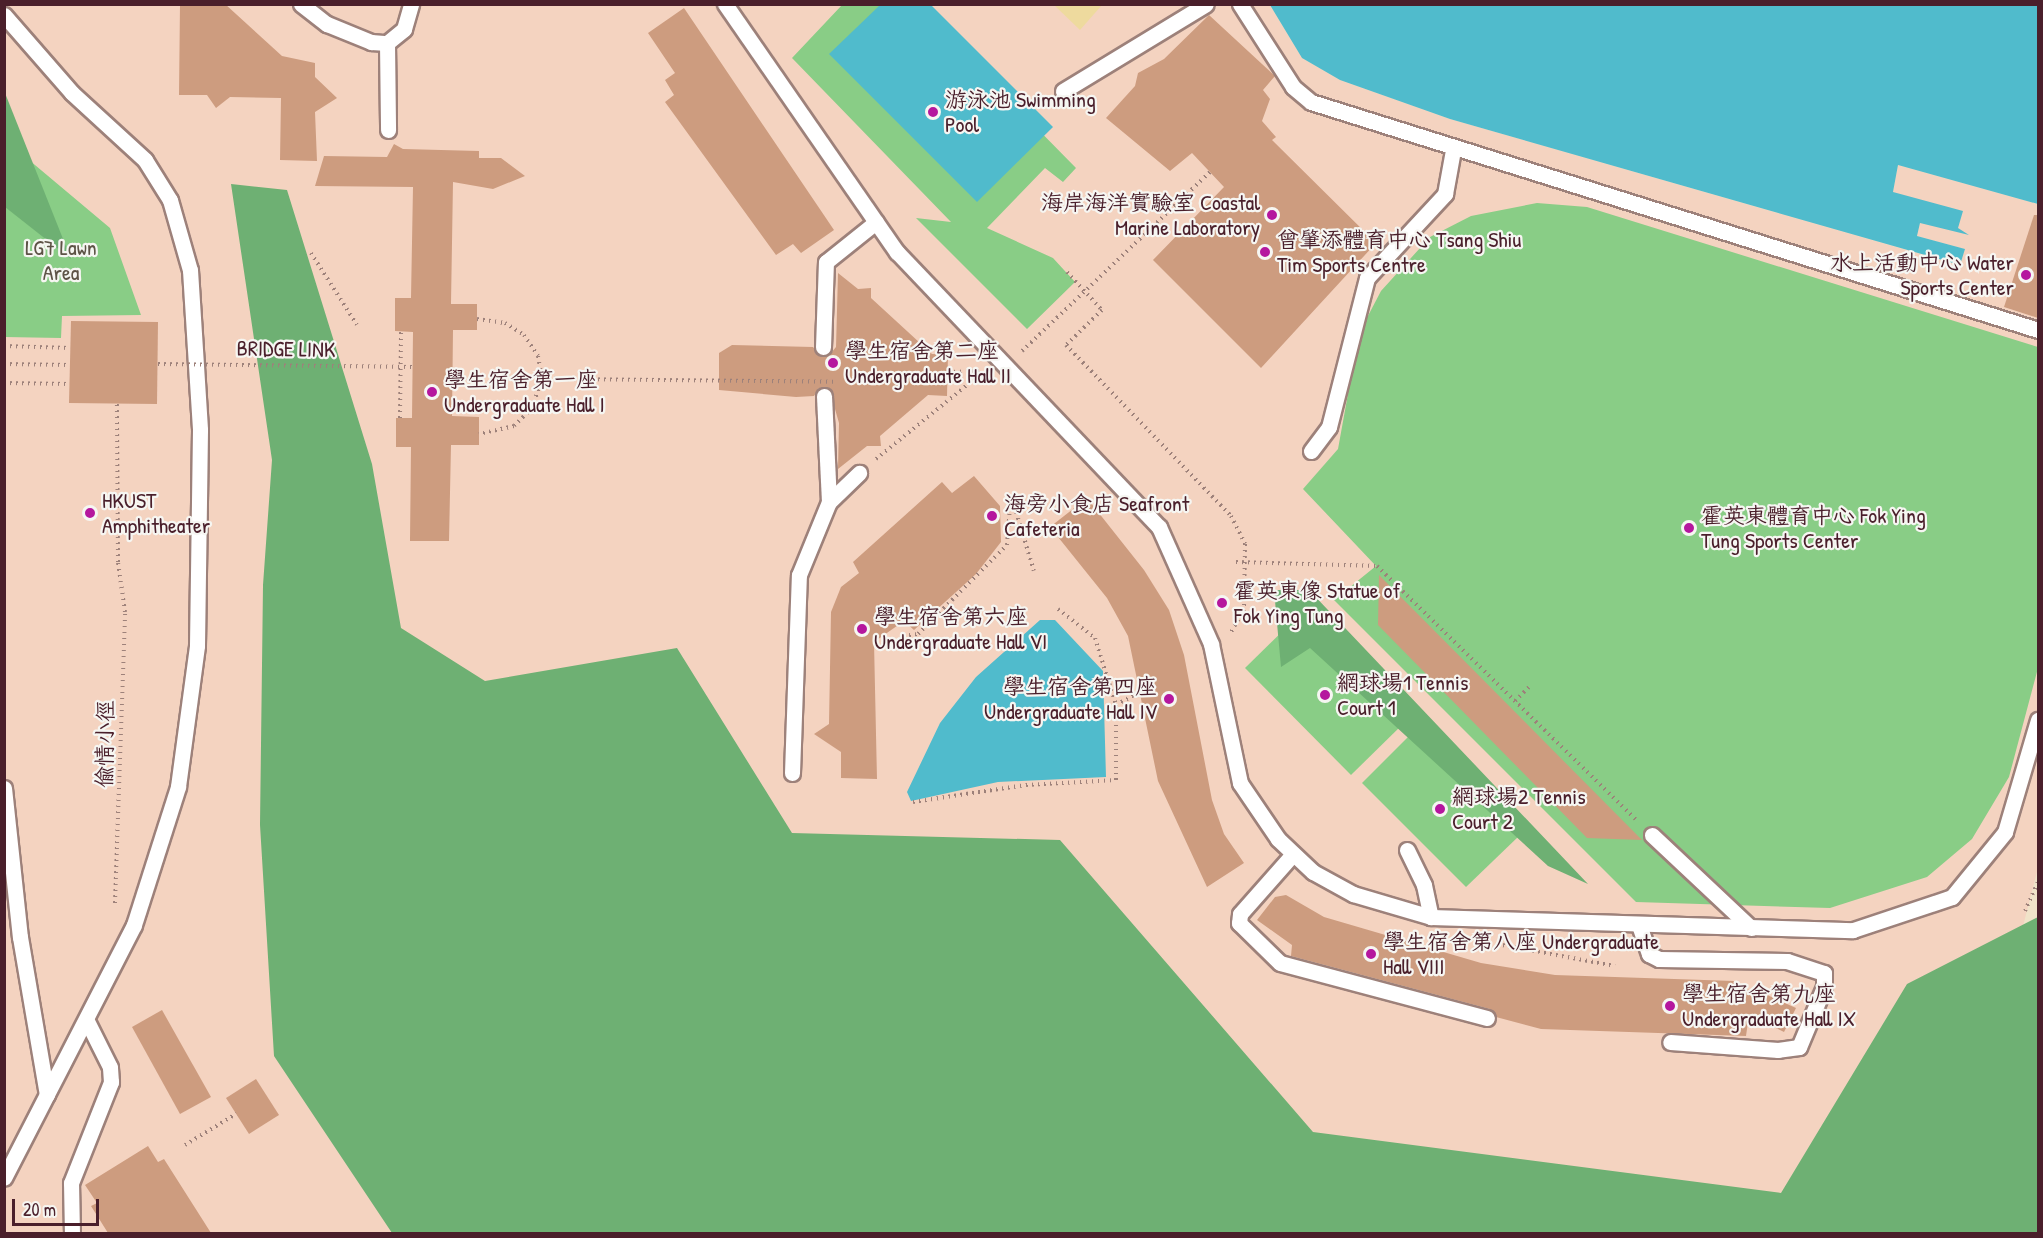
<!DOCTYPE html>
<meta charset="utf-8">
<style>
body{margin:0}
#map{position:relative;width:2043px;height:1238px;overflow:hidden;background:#f0e3c9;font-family:"Patrick Hand","LXGW WenKai TC",sans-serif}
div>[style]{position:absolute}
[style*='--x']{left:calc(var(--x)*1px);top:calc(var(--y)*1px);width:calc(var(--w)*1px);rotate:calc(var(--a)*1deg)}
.built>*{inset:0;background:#f4d3c0}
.green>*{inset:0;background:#89cd86}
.forest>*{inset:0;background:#6eb073}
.sand>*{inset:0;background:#eeda9e}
.water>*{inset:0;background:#50bbcc}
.building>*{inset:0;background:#cd9c7f}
.path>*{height:4px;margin-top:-2px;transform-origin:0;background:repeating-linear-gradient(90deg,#9d817a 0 1.5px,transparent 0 6px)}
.roads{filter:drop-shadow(2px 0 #9d817a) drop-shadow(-2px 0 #9d817a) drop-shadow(0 2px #9d817a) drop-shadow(0 -2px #9d817a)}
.lane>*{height:15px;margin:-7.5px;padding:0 7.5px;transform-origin:7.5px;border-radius:7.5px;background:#fff}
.path-bridge>*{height:4px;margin-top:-2px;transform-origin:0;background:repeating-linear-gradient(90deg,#9d817a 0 1.5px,transparent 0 6px)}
.dots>*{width:16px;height:16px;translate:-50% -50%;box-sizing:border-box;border:3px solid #f6f6f2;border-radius:50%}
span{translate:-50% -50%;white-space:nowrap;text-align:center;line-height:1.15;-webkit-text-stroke:4.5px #f6f6f2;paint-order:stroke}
.poi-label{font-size:22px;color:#4a1f2b}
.left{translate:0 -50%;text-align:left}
.right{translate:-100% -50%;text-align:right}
.park-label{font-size:22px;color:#5d5346}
.street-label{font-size:22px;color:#4a1f2b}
.frame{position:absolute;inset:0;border:6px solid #4a1f2b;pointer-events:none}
.scale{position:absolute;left:12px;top:1199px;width:87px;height:27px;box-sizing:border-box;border:3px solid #4a1f2b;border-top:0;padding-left:8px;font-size:18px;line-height:21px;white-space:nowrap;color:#4a1f2b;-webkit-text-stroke:4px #f6f6f2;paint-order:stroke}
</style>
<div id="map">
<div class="built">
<div style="clip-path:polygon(5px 5px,1270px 5px,1302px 58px,1340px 80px,1450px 119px,1959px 265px,1964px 249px,1917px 236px,1920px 223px,1958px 228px,1893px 192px,1898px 165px,2038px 204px,2038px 868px,1992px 1046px,2038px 1233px,5px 1234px)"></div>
</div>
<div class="green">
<div style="clip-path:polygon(842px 5px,916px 5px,1076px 168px,1063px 182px,1045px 168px,987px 228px,1053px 258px,1075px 282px,1027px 329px,916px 218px,951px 222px,792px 58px)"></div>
<div style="clip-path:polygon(4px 139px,110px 228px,141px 315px,62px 316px,61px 338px,5px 337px)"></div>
<div style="clip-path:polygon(1537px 203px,1587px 207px,2038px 347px,2038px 668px,2009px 777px,1972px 839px,1927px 877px,1830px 908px,1636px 902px,1334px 600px,1376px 566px,1303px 489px,1338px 449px,1359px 333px,1381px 291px,1430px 237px,1471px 216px)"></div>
<div style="clip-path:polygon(1299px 615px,1405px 722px,1351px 775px,1245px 668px)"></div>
<div style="clip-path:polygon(1414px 731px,1519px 836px,1466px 887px,1362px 783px)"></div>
</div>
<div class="forest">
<div style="clip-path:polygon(4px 93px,5px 93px,71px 259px,5px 207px)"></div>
<div style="clip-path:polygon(231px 184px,287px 190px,372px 464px,401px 628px,485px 681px,677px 648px,792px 833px,1060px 840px,1313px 1132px,1781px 1193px,1907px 984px,2038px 917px,2038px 1233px,392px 1233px,274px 1056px,260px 825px,263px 585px,272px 460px)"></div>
<div style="clip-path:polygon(1274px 590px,1309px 590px,1588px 884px,1548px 866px,1310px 648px,1281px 667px)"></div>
</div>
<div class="sand">
<div style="clip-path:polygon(1054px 5px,1102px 5px,1080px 30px)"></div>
</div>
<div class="water">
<div style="clip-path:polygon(880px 5px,931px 5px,1053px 127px,977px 202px,829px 54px)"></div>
<div style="clip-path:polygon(1270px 5px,2038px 5px,2038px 204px,1898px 165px,1893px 192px,1963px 211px,1958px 228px,1969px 235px,1920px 223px,1917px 236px,1965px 249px,1960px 265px,1450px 119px,1340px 80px,1302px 58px)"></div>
<div style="clip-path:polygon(1040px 620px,1055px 620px,1103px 671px,1106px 777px,998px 782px,911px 801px,907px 792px,940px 723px,976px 677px)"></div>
</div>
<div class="building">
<div style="clip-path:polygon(180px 4px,225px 4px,282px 56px,315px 63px,315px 77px,337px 98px,315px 112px,317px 161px,280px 160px,281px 98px,230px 97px,216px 108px,207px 95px,179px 95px)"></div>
<div style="clip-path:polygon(684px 8px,834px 230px,801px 253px,793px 244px,776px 255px,665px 102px,674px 95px,665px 80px,675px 73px,648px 33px)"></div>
<div style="clip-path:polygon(1209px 15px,1275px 76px,1263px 90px,1270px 99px,1262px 121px,1276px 137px,1272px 140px,1376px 243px,1261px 368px,1153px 260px,1224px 187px,1192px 153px,1170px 171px,1106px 118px,1135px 86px,1138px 73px,1164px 59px)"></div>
<div style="clip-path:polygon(394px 144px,403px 149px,479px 151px,479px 158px,501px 158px,525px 176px,493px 189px,453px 182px,451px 304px,477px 304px,477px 330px,453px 330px,452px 416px,479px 417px,479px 445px,451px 445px,449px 541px,410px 541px,411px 447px,396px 447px,396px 418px,412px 418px,413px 332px,395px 331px,395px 298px,411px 298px,413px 187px,315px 186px,324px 156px,387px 157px)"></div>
<div style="clip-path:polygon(2034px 215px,2038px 215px,2038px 318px,2004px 307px)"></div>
<div style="clip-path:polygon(838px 273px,858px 289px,871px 288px,871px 298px,932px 354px,948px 354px,947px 396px,928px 395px,880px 436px,881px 446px,867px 446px,838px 469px,839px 423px,829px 388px,819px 388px,814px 396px,796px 397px,719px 390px,719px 353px,732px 345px,813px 347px,822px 357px,831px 353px,836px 347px)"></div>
<div style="clip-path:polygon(71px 321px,158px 322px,157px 404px,69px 403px)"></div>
<div style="clip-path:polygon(974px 476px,1000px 506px,1001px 542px,976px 574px,914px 630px,904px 621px,874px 642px,877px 779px,841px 778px,841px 752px,814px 734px,829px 724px,831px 612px,841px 587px,859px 573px,853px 562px,942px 482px,952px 493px)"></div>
<div style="clip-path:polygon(1087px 498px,1144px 570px,1169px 610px,1184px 655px,1212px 800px,1224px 834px,1244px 863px,1207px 887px,1158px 781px,1128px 636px,1107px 598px,1050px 527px)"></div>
<div style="clip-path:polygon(1379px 575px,1642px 840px,1587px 838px,1378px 625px)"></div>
<div style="clip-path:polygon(1286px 895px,1324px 917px,1481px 963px,1555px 975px,1734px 981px,1734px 989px,1756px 990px,1796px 1008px,1784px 1032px,1749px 1015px,1746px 1036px,1541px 1029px,1496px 1017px,1490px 1009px,1291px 956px,1292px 945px,1257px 920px,1275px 897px)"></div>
<div style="clip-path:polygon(162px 1010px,211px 1097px,180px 1114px,132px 1027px)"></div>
<div style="clip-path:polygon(256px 1079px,279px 1115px,249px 1134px,226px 1098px)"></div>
<div style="clip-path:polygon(148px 1146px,158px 1162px,164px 1159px,211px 1233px,108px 1233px,91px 1206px,97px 1203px,85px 1185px)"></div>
</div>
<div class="path">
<div style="--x:311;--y:253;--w:85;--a:57.4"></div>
<div style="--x:1067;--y:272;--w:52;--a:47.4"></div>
<div style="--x:1102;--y:310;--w:50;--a:135.8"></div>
<div style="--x:1066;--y:345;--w:238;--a:46"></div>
<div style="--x:1231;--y:516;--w:31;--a:63"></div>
<div style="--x:1245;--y:544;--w:65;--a:90.9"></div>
<div style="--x:1244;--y:609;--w:29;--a:119"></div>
<div style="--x:477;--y:319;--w:28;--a:8"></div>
<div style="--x:505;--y:323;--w:22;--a:32"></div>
<div style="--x:524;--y:335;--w:25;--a:56"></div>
<div style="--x:538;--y:356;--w:22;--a:80"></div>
<div style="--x:542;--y:378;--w:32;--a:108"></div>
<div style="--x:532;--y:408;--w:25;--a:135"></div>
<div style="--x:514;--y:426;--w:36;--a:167"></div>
<div style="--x:4;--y:346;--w:66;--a:1.7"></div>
<div style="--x:1022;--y:351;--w:260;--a:-43.6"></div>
<div style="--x:4;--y:364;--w:66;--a:0.9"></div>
<div style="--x:948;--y:372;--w:32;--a:-2"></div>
<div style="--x:542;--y:378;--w:20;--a:3"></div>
<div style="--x:4;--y:383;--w:66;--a:0.9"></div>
<div style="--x:400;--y:418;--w:87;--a:-89.3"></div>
<div style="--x:876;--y:459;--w:136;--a:-39.1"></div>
<div style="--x:1011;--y:495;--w:79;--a:73.2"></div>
<div style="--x:1236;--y:562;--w:141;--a:1.6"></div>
<div style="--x:1377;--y:566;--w:363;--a:44.4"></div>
<div style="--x:1058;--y:609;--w:47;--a:38.1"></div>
<div style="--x:1095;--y:638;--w:70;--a:72.6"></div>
<div style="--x:1116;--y:705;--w:31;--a:-29"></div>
<div style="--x:903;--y:636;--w:15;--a:-8"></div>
<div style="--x:918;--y:634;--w:126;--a:-45"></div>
<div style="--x:1007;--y:545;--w:51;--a:-85.5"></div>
<div style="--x:1515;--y:701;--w:23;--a:-45"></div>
<div style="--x:913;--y:802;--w:114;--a:-8.6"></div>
<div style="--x:1026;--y:785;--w:90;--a:-3.2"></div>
<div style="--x:1116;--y:780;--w:75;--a:-90"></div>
<div style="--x:115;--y:903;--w:291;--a:-88"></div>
<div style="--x:125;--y:612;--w:50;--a:-98"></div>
<div style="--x:118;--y:562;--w:158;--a:-90.4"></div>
<div style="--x:2025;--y:911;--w:32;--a:-66"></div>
<div style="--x:1497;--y:944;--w:120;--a:10.6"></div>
<div style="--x:185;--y:1145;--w:60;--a:-31.3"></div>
</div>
<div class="roads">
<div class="lane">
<div style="--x:301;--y:4;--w:33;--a:38"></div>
<div style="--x:327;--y:24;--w:48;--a:22.2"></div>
<div style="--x:371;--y:42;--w:16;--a:4"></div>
<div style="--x:387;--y:43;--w:22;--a:-39"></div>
<div style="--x:404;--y:29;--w:26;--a:-74"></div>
<div style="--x:725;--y:4;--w:302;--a:55.3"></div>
<div style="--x:897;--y:252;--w:380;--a:46.4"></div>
<div style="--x:1159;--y:527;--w:128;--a:66"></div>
<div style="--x:1211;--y:644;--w:142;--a:78.2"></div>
<div style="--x:1240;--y:783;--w:68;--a:55.8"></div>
<div style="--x:1278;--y:839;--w:48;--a:43.3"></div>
<div style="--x:1313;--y:872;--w:46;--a:28.8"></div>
<div style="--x:1353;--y:894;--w:81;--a:16.4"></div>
<div style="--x:1431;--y:917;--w:422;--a:1.8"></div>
<div style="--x:1853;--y:930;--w:104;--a:-18.4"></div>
<div style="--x:1952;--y:897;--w:84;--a:-50.8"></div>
<div style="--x:2005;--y:832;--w:117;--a:-73.6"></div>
<div style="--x:1240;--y:4;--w:98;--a:57.4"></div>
<div style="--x:1293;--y:87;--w:23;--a:40"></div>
<div style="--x:1311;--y:102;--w:762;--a:17.41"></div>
<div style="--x:4;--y:15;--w:103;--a:48.9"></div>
<div style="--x:72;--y:93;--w:99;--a:42.5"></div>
<div style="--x:145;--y:160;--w:47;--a:58"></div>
<div style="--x:170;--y:200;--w:73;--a:74.1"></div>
<div style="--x:190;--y:270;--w:160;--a:86.4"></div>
<div style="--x:200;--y:430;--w:216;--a:90.8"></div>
<div style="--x:197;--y:646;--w:142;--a:97.7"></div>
<div style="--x:178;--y:787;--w:145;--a:107.7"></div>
<div style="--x:134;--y:925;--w:284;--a:117.2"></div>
<div style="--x:387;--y:43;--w:87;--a:89.3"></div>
<div style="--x:1063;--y:91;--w:167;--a:-31.3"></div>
<div style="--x:823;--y:347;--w:85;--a:-88"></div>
<div style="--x:826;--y:262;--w:64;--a:-38.7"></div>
<div style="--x:824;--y:396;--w:106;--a:87.3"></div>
<div style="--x:1311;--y:451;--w:30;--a:-53"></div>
<div style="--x:1329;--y:427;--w:154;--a:-75.7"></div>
<div style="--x:1367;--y:278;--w:115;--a:-47.1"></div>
<div style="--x:1445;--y:194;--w:45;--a:-79.7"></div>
<div style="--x:792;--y:773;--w:198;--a:-88"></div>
<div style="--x:799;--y:575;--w:79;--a:-67.7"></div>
<div style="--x:829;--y:502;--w:42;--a:-44"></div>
<div style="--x:4;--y:788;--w:150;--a:83.9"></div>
<div style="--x:20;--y:937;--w:160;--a:80.3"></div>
<div style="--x:1652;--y:835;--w:136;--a:43.2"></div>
<div style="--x:1407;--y:850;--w:39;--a:64"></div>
<div style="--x:1424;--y:885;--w:33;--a:78"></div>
<div style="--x:1293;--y:854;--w:80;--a:131.5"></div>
<div style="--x:1240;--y:914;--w:9;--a:96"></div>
<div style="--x:1239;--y:923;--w:57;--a:44.3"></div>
<div style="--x:1280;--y:963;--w:214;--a:14.9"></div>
<div style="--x:1639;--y:925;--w:31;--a:71"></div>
<div style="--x:1649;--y:954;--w:11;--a:27"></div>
<div style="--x:1659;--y:959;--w:128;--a:0.9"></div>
<div style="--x:1787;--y:961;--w:39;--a:18"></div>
<div style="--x:1824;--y:973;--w:14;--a:90"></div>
<div style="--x:1824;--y:987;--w:65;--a:112.6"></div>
<div style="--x:1799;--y:1047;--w:21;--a:172"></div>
<div style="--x:1778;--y:1050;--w:108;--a:-175.8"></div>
<div style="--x:72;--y:1234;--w:51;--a:-91.1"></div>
<div style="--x:71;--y:1183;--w:109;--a:-68.4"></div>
<div style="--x:111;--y:1082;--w:15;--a:-94"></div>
<div style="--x:110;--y:1067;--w:51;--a:-116.6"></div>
</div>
</div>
<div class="path-bridge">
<div style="--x:158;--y:364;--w:255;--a:0.7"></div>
<div style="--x:562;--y:379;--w:271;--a:0.6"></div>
</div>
<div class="dots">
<div style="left:933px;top:112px;background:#b5179e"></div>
<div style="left:1272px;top:215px;background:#b5179e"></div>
<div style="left:1265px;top:252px;background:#b5179e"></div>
<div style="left:2026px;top:275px;background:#b5179e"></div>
<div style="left:833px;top:363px;background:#b5179e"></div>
<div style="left:432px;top:392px;background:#b5179e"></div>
<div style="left:90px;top:513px;background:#b5179e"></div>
<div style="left:992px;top:516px;background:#b5179e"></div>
<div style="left:1689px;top:528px;background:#b5179e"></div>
<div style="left:1222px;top:603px;background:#b5179e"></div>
<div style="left:862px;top:629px;background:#b5179e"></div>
<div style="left:1325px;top:695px;background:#b5179e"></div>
<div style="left:1169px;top:699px;background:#b5179e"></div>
<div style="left:1440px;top:809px;background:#b5179e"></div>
<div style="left:1371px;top:954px;background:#b5179e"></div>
<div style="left:1670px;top:1006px;background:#b5179e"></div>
</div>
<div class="poi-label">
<span class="left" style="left:945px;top:112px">游泳池 Swimming<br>Pool</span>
<span class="right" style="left:1260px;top:215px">海岸海洋實驗室 Coastal<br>Marine Laboratory</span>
<span class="left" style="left:1277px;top:252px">曾肇添體育中心 Tsang Shiu<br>Tim Sports Centre</span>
<span class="right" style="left:2014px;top:275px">水上活動中心 Water<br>Sports Center</span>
<span class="left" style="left:845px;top:363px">學生宿舍第二座<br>Undergraduate Hall II</span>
<span class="left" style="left:444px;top:392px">學生宿舍第一座<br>Undergraduate Hall I</span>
<span class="left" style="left:102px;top:513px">HKUST<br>Amphitheater</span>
<span class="left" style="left:1004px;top:516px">海旁小食店 Seafront<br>Cafeteria</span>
<span class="left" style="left:1701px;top:528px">霍英東體育中心 Fok Ying<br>Tung Sports Center</span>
<span class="left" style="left:1234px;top:603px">霍英東像 Statue of<br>Fok Ying Tung</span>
<span class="left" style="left:874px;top:629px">學生宿舍第六座<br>Undergraduate Hall VI</span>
<span class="left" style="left:1337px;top:695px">網球場1 Tennis<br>Court 1</span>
<span class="right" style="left:1157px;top:699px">學生宿舍第四座<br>Undergraduate Hall IV</span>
<span class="left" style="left:1452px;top:809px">網球場2 Tennis<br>Court 2</span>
<span class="left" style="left:1383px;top:954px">學生宿舍第八座 Undergraduate<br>Hall VIII</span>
<span class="left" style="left:1682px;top:1006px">學生宿舍第九座<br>Undergraduate Hall IX</span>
</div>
<div class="park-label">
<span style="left:61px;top:260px">LG7 Lawn<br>Area</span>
</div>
<div class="street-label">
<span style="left:286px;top:349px;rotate:1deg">BRIDGE LINK</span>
<span style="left:105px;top:744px;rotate:-89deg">偷情小徑</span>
</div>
<div class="frame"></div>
<div class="scale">20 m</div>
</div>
